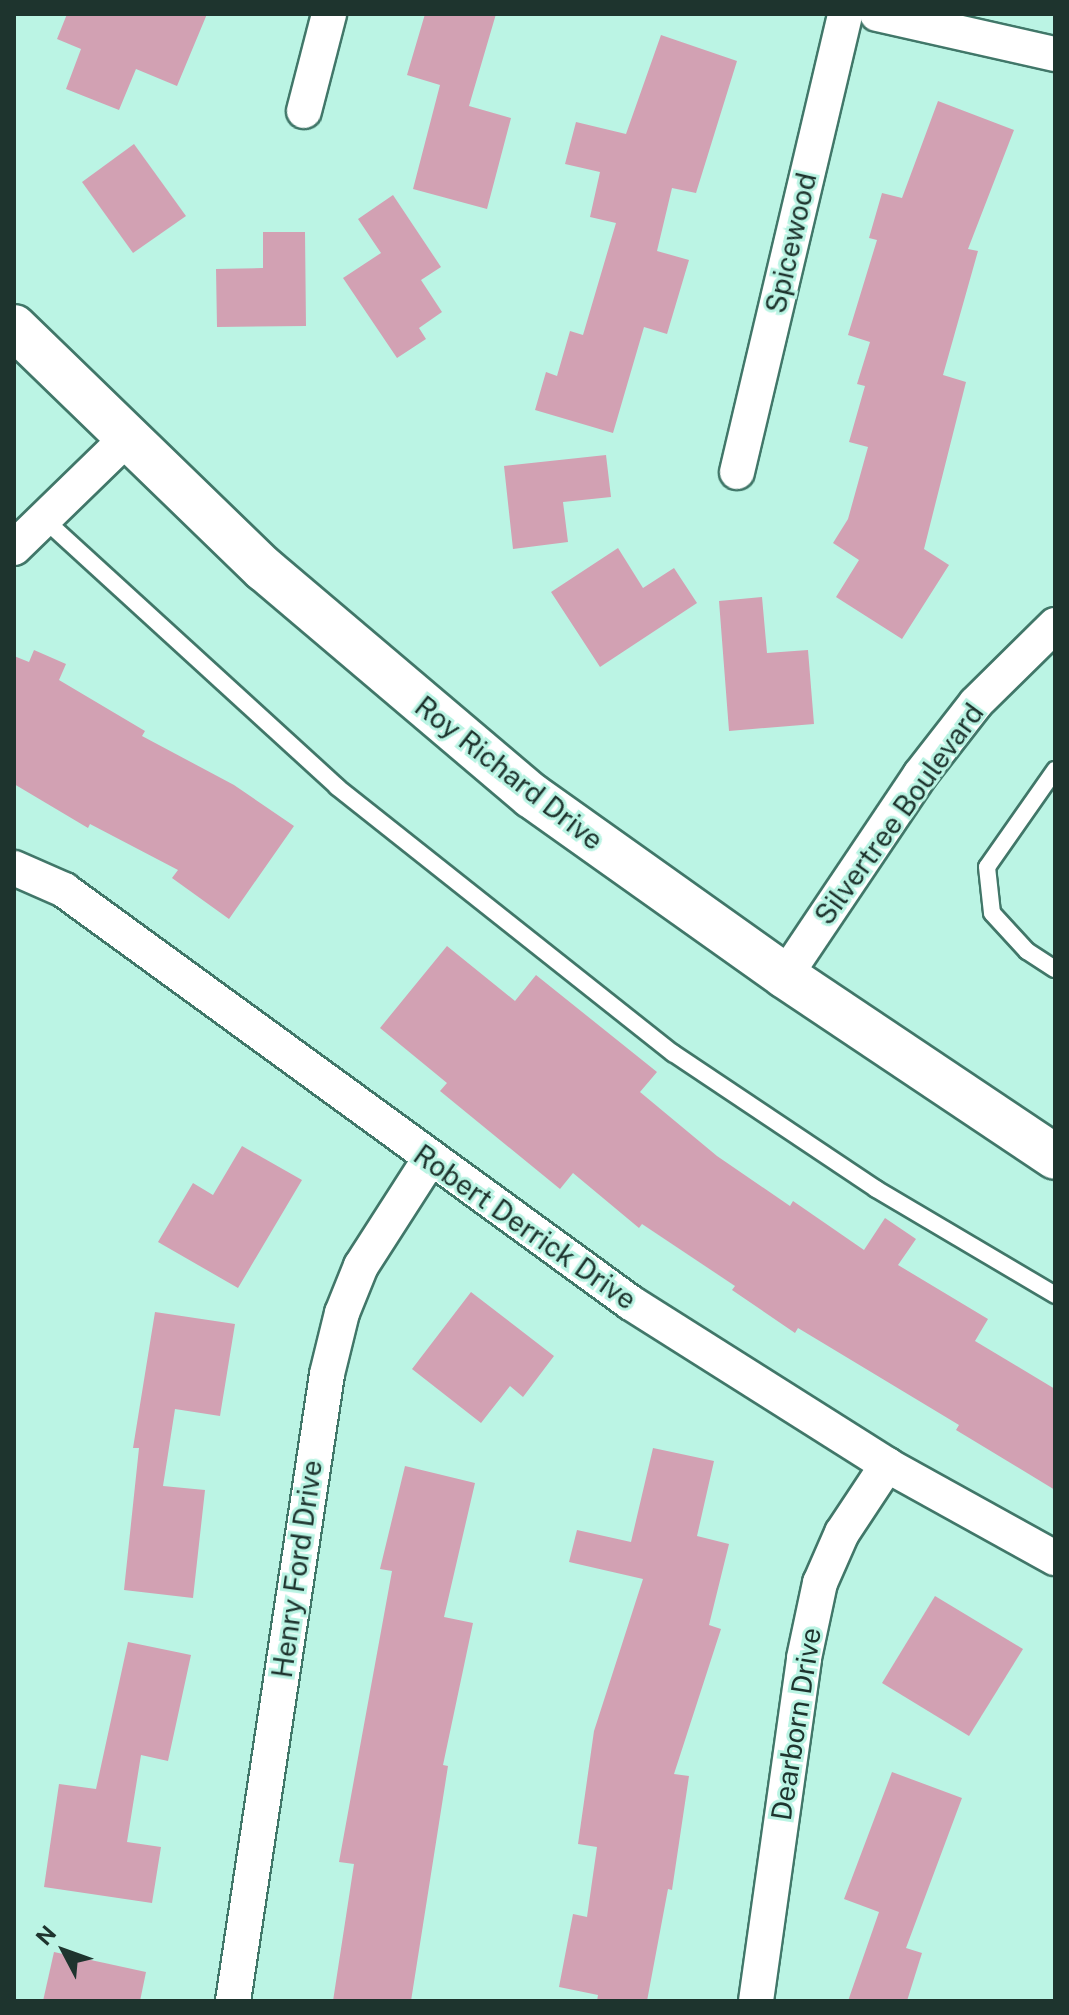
<!DOCTYPE html>
<style>
body{margin:0}
#map{position:relative;width:1069px;height:2015px;overflow:hidden;background:#bbf4e4;font-family:"Public Sans",sans-serif}
div>[style]{position:absolute}
[style*='--x']{left:calc(var(--x)*1px);top:calc(var(--y)*1px);width:calc(var(--w)*1px);rotate:calc(var(--a)*1deg)}
.building>*{inset:0;background:#d2a1b3}
.roads{filter:drop-shadow(2px 0 #417769) drop-shadow(-2px 0 #417769) drop-shadow(0 2px #417769) drop-shadow(0 -2px #417769)}
.service>*{height:16px;margin:-8px;padding:0 8px;transform-origin:8px;border-radius:8px;background:#fff}
.minor>*{height:34px;margin:-17px;padding:0 17px;transform-origin:17px;border-radius:17px;background:#fff}
.primary>*{height:44px;margin:-22px;padding:0 22px;transform-origin:22px;border-radius:22px;background:#fff}
span{translate:-50% -50%;white-space:nowrap;text-align:center;line-height:1.15;-webkit-text-stroke:6px #bbf4e4;paint-order:stroke}
.street-label{font-size:28px;color:#1e342e}
.frame{position:absolute;inset:0;border:16px solid #1e342e;pointer-events:none}
.north{position:absolute;left:24px;top:1911px;width:80px;height:80px;-webkit-text-stroke:6px #bbf4e4;paint-order:stroke;rotate:311deg;font-size:22px;font-weight:700;line-height:32px;text-align:center;color:#1e342e}
.north::after{content:'';display:block;margin:auto;width:28px;height:36px;background:#1e342e;clip-path:polygon(50% 0,100% 100%,50% 72%,0 100%)}
</style>
<div id="map">
<div class="building">
<div style="clip-path:polygon(67px 14px,207px 14px,177px 86px,136px 69px,119px 110px,66px 89px,81px 49px,57px 39px)"></div>
<div style="clip-path:polygon(425px 14px,496px 14px,469px 106px,511px 118px,487px 209px,413px 189px,440px 85px,407px 75px)"></div>
<div style="clip-path:polygon(661px 35px,737px 61px,696px 193px,672px 188px,657px 251px,689px 260px,667px 334px,644px 327px,613px 433px,535px 410px,546px 372px,557px 376px,570px 331px,583px 335px,616px 223px,590px 217px,600px 172px,565px 164px,576px 122px,626px 134px)"></div>
<div style="clip-path:polygon(938px 101px,1014px 130px,968px 249px,978px 251px,943px 375px,966px 382px,924px 549px,949px 565px,902px 639px,836px 597px,859px 560px,833px 543px,848px 519px,868px 447px,849px 442px,865px 386px,857px 384px,870px 342px,848px 335px,877px 240px,869px 238px,882px 193px,902px 198px)"></div>
<div style="clip-path:polygon(134px 144px,186px 216px,133px 253px,82px 182px)"></div>
<div style="clip-path:polygon(393px 195px,441px 267px,421px 280px,442px 312px,419px 328px,426px 339px,397px 358px,343px 278px,381px 253px,358px 219px)"></div>
<div style="clip-path:polygon(263px 232px,305px 232px,306px 326px,217px 327px,216px 269px,263px 268px)"></div>
<div style="clip-path:polygon(606px 455px,611px 497px,563px 502px,568px 542px,513px 549px,504px 466px)"></div>
<div style="clip-path:polygon(618px 548px,643px 588px,674px 568px,697px 603px,600px 667px,551px 592px)"></div>
<div style="clip-path:polygon(762px 597px,767px 653px,808px 650px,814px 724px,729px 731px,719px 601px)"></div>
<div style="clip-path:polygon(34px 650px,66px 664px,59px 680px,145px 731px,142px 736px,234px 785px,294px 826px,229px 919px,172px 878px,178px 870px,90px 824px,88px 828px,14px 784px,14px 656px,29px 662px)"></div>
<div style="clip-path:polygon(447px 946px,515px 1001px,536px 975px,657px 1072px,640px 1092px,717px 1156px,790px 1206px,793px 1201px,864px 1250px,885px 1218px,916px 1239px,898px 1265px,988px 1319px,975px 1341px,1055px 1389px,1055px 1490px,956px 1430px,959px 1425px,798px 1328px,795px 1333px,732px 1290px,735px 1286px,642px 1224px,639px 1228px,573px 1173px,560px 1189px,440px 1091px,447px 1083px,380px 1028px)"></div>
<div style="clip-path:polygon(242px 1146px,302px 1180px,238px 1288px,158px 1242px,193px 1183px,213px 1195px)"></div>
<div style="clip-path:polygon(471px 1292px,554px 1356px,523px 1397px,510px 1386px,481px 1423px,412px 1369px)"></div>
<div style="clip-path:polygon(155px 1312px,235px 1324px,220px 1416px,175px 1409px,163px 1486px,205px 1490px,193px 1598px,124px 1590px,139px 1448px,133px 1448px)"></div>
<div style="clip-path:polygon(653px 1448px,714px 1461px,697px 1536px,729px 1544px,709px 1625px,721px 1629px,674px 1774px,689px 1776px,672px 1890px,668px 1889px,647px 2001px,597px 2001px,598px 1995px,559px 1987px,573px 1914px,587px 1917px,597px 1847px,578px 1844px,594px 1731px,643px 1579px,569px 1562px,577px 1530px,631px 1542px)"></div>
<div style="clip-path:polygon(405px 1466px,475px 1483px,444px 1617px,473px 1623px,443px 1765px,448px 1766px,411px 2001px,333px 2001px,354px 1864px,339px 1862px,392px 1571px,380px 1569px)"></div>
<div style="clip-path:polygon(935px 1596px,1023px 1649px,969px 1736px,882px 1683px)"></div>
<div style="clip-path:polygon(128px 1642px,191px 1655px,168px 1761px,141px 1755px,127px 1842px,161px 1847px,152px 1903px,44px 1887px,59px 1784px,96px 1789px)"></div>
<div style="clip-path:polygon(892px 1772px,962px 1798px,906px 1948px,922px 1953px,907px 2001px,848px 2001px,879px 1912px,844px 1899px)"></div>
<div style="clip-path:polygon(54px 1952px,146px 1972px,140px 2001px,43px 2001px)"></div>
</div>
<div class="roads">
<div class="service">
<div style="--x:44;--y:519;--w:397;--a:42.4"></div>
<div style="--x:337;--y:787;--w:429;--a:38.4"></div>
<div style="--x:673;--y:1053;--w:244;--a:33.8"></div>
<div style="--x:876;--y:1189;--w:208;--a:30.6"></div>
<div style="--x:1055;--y:770;--w:118;--a:125"></div>
<div style="--x:987;--y:867;--w:46;--a:83.8"></div>
<div style="--x:992;--y:913;--w:52;--a:47.4"></div>
<div style="--x:1027;--y:951;--w:33;--a:33"></div>
</div>
<div class="minor">
<div style="--x:877;--y:14;--w:182;--a:12.7"></div>
<div style="--x:304;--y:111;--w:100;--a:-75.5"></div>
<div style="--x:737;--y:472;--w:471;--a:-76.7"></div>
<div style="--x:14;--y:548;--w:156;--a:-44.2"></div>
<div style="--x:14;--y:868;--w:55;--a:23.7"></div>
<div style="--x:64;--y:890;--w:701;--a:36.07"></div>
<div style="--x:631;--y:1303;--w:303;--a:32.3"></div>
<div style="--x:887;--y:1465;--w:192;--a:29"></div>
<div style="--x:785;--y:976;--w:242;--a:-56.1"></div>
<div style="--x:920;--y:775;--w:91;--a:-52.1"></div>
<div style="--x:976;--y:703;--w:111;--a:-44.6"></div>
<div style="--x:233;--y:2001;--w:634;--a:-81.47"></div>
<div style="--x:327;--y:1374;--w:63;--a:-76.2"></div>
<div style="--x:342;--y:1313;--w:51;--a:-68"></div>
<div style="--x:361;--y:1266;--w:126;--a:-57.3"></div>
<div style="--x:756;--y:2001;--w:346;--a:-82"></div>
<div style="--x:804;--y:1658;--w:77;--a:-78"></div>
<div style="--x:820;--y:1583;--w:55;--a:-66.3"></div>
<div style="--x:842;--y:1533;--w:82;--a:-56.5"></div>
</div>
<div class="primary">
<div style="--x:14;--y:327;--w:348;--a:44.1"></div>
<div style="--x:264;--y:569;--w:351;--a:40.3"></div>
<div style="--x:532;--y:796;--w:310;--a:35.4"></div>
<div style="--x:785;--y:976;--w:325;--a:33.8"></div>
</div>
</div>
<div class="street-label">
<span style="left:791px;top:243px;rotate:-77deg">Spicewood</span>
<span style="left:509px;top:773px;rotate:38deg">Roy Richard Drive</span>
<span style="left:899px;top:814px;rotate:-54deg">Silvertree Boulevard</span>
<span style="left:525px;top:1227px;rotate:35deg">Robert Derrick Drive</span>
<span style="left:297px;top:1569px;rotate:-82deg">Henry Ford Drive</span>
<span style="left:796px;top:1724px;rotate:-81deg">Dearborn Drive</span>
</div>
<div class="frame"></div>
<div class="north">N</div>
</div>
